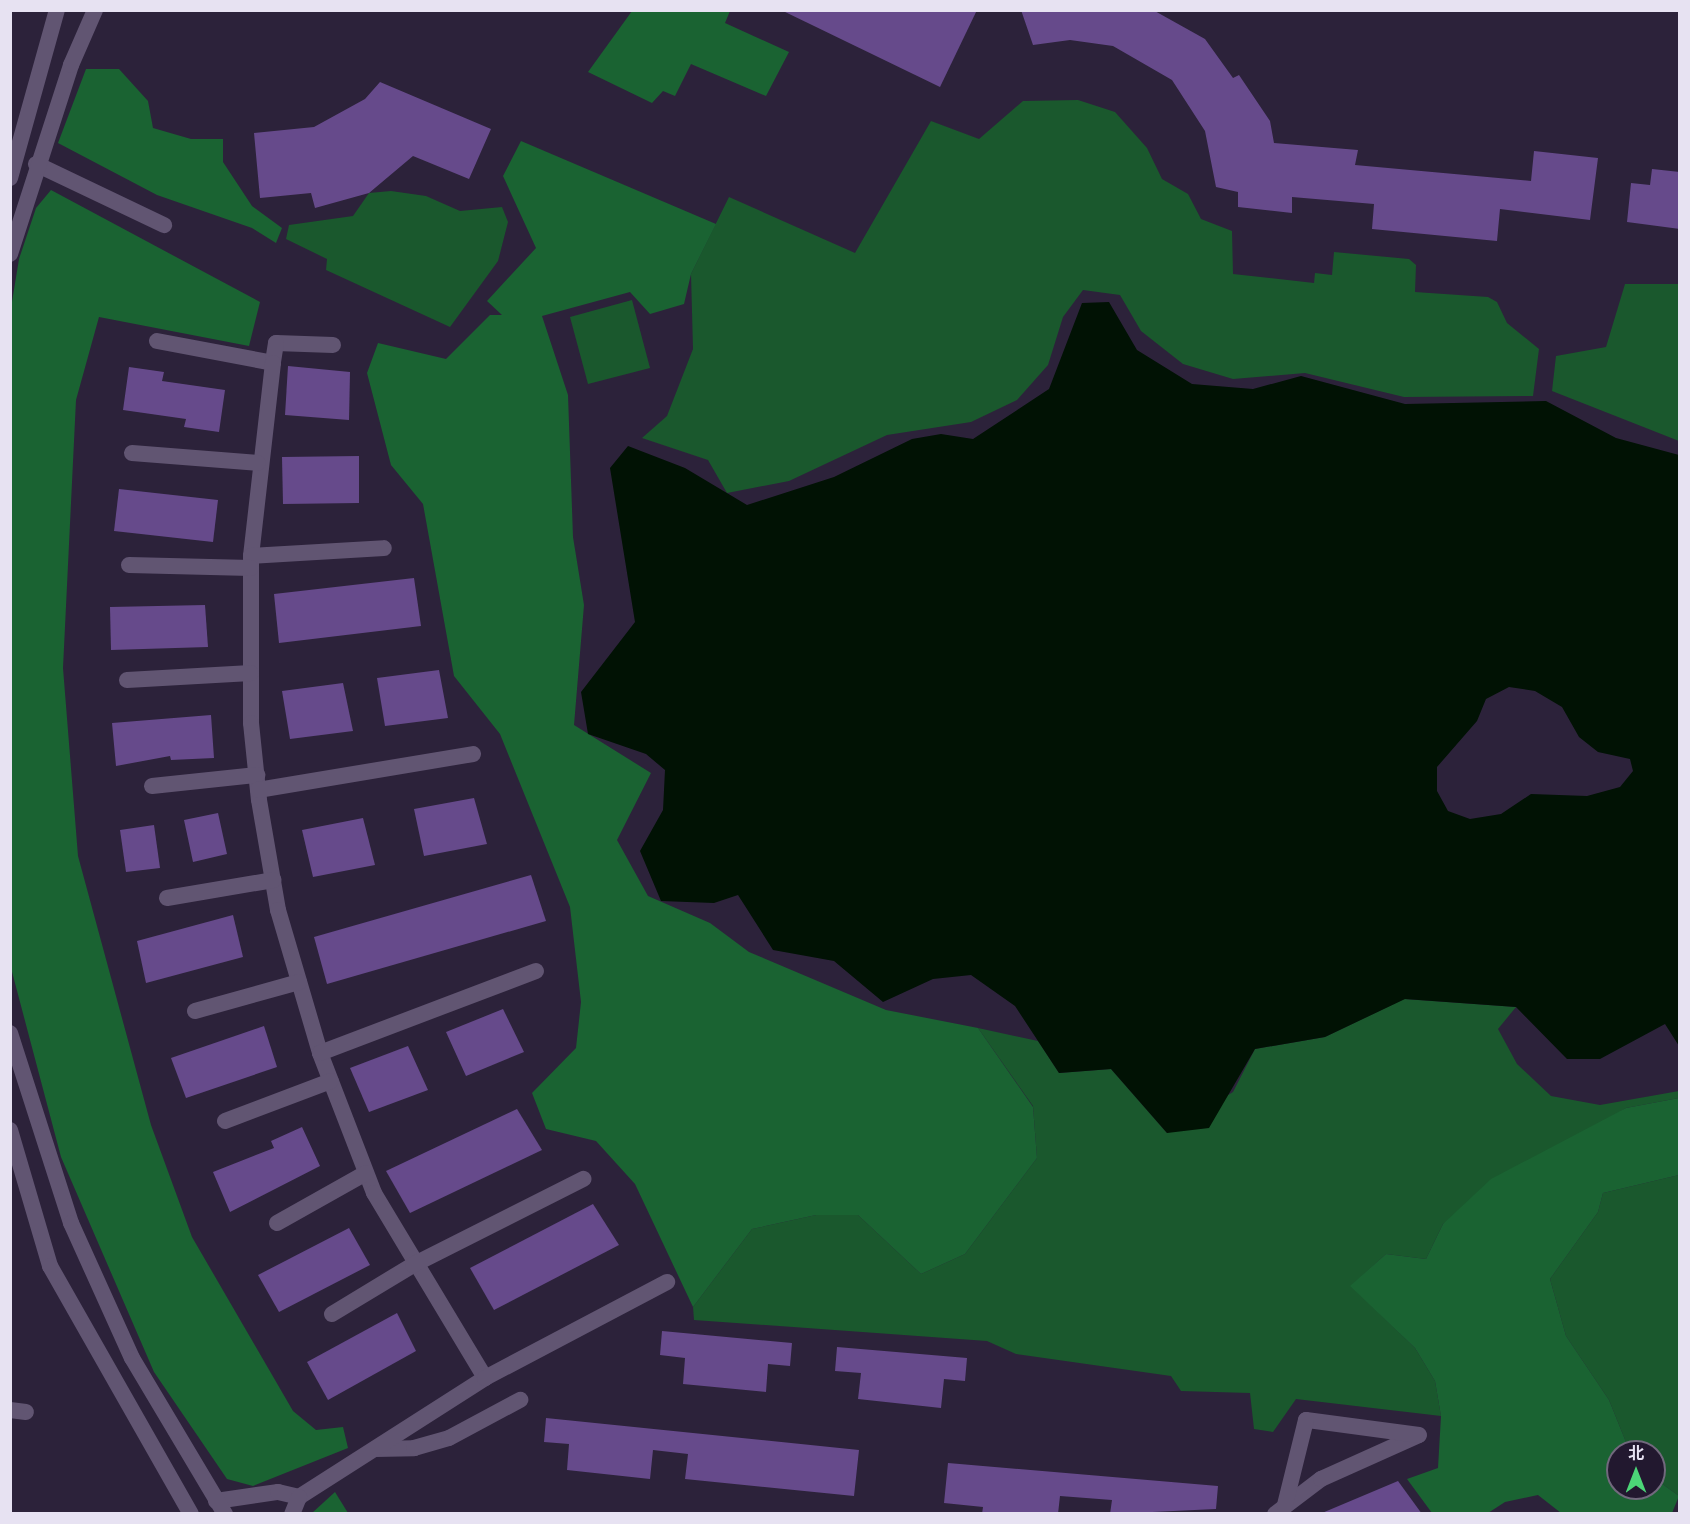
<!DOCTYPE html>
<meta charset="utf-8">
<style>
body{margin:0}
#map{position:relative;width:1690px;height:1524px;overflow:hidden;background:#2c223a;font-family:Raleway,"Noto Sans SC",sans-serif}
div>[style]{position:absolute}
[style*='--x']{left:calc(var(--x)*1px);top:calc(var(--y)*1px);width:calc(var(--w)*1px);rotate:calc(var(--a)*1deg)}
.green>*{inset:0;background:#1a582d}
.forest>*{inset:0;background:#1a6332}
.water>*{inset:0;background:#011204}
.building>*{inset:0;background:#664a8b}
.minor>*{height:16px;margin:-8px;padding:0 8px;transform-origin:8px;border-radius:8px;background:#615572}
.tertiary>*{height:16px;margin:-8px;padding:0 8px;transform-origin:8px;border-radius:8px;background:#615572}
span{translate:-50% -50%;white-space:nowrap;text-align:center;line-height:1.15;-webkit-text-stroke:4.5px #22182f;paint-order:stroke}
.frame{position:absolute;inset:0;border:12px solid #e7e2f2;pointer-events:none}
.north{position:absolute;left:1606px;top:1440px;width:60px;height:60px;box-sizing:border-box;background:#22182f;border:2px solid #71697d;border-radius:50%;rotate:0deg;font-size:16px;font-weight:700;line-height:24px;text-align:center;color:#e7e2f2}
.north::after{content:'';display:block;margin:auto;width:21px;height:27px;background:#4cd677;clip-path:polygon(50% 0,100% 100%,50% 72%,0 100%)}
</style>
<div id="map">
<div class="green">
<div style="clip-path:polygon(1078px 100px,1115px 112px,1147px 148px,1162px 179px,1188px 194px,1201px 219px,1232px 231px,1233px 274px,1314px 283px,1315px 273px,1332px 275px,1334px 252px,1409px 259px,1416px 265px,1415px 292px,1488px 297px,1497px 302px,1507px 323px,1539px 349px,1533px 396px,1404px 397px,1305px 373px,1233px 379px,1183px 364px,1141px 331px,1120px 295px,1083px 290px,1063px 317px,1048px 365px,1017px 400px,971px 422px,887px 435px,789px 481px,727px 493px,708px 460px,642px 438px,667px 416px,693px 349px,691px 274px,729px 197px,855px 253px,931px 121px,979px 139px,1023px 101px)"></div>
<div style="clip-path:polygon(391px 191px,426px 196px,460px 211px,502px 207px,508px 222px,498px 261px,450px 327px,326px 270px,327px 259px,286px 239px,289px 225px,353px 216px,369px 193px)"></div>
<div style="clip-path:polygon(1625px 284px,1679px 284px,1679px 441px,1552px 391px,1556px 356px,1606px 347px)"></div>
<div style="clip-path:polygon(632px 300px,650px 368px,588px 384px,570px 317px)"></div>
<div style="clip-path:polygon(1404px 999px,1516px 1007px,1498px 1029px,1517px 1064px,1551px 1096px,1600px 1105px,1679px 1091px,1679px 1098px,1626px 1108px,1443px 1224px,1426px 1259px,1386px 1254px,1351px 1286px,1415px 1348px,1435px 1381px,1441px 1416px,1296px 1399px,1273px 1432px,1254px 1429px,1250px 1393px,1181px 1391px,1171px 1376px,1016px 1354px,987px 1341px,694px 1320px,693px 1307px,752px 1229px,816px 1215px,858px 1215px,921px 1274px,965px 1254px,1037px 1158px,1033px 1106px,978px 1028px,1038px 1041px,1059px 1073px,1111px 1069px,1167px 1133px,1233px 1092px,1255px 1049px,1325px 1037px)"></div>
<div style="clip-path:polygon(1679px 1175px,1679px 1496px,1654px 1478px,1654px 1452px,1630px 1452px,1609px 1400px,1566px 1336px,1550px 1279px,1598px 1212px,1603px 1193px)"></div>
</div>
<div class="forest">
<div style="clip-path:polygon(632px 11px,730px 11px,725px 23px,789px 52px,766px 96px,691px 64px,675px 96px,663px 91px,652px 103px,588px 72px)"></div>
<div style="clip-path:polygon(86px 69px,119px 69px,148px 101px,153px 128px,191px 139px,223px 139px,223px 162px,252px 206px,282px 228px,276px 243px,252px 228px,157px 195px,58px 143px)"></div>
<div style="clip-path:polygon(521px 141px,716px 224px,691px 274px,684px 304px,650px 314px,630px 292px,542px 316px,568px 395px,573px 537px,584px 605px,574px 725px,651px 773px,617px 840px,648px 896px,710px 923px,749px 952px,886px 1010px,978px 1028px,1033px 1107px,1037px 1158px,965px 1254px,921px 1274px,858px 1215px,816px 1215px,752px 1229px,693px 1307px,635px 1184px,596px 1141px,546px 1129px,532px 1093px,576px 1048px,581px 1002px,570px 907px,500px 734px,454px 676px,423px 504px,391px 465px,367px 373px,378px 343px,446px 359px,490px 315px,502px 315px,487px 301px,536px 248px,503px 176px)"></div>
<div style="clip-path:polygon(51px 190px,260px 302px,249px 346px,99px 317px,76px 400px,63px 668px,78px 856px,151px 1125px,192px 1237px,293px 1411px,316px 1430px,343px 1427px,348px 1448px,253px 1486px,227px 1479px,154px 1372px,61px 1157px,11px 968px,10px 314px,19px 259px,36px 208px)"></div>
<div style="clip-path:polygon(1679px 1098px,1679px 1175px,1603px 1193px,1598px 1212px,1550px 1279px,1566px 1336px,1609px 1400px,1630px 1452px,1618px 1452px,1618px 1488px,1654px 1488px,1654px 1478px,1679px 1496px,1672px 1513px,1561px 1513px,1538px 1495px,1505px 1502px,1488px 1513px,1432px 1513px,1407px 1479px,1438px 1468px,1441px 1416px,1435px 1381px,1415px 1348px,1350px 1286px,1386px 1254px,1426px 1259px,1443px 1224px,1491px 1179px,1626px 1108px)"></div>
<div style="clip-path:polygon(335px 1492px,348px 1513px,312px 1513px)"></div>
</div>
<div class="water">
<div style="clip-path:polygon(evenodd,1109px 302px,1137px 350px,1192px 384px,1253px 389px,1301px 376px,1405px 404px,1546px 401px,1616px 438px,1679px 455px,1679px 1046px,1665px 1024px,1600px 1059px,1567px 1059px,1516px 1007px,1405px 999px,1325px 1037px,1255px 1049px,1209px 1128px,1167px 1133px,1111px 1069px,1059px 1073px,1015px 1006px,971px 975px,933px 979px,883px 1002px,834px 961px,773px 950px,738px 895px,714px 903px,661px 901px,640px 851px,663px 810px,665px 770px,646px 754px,588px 734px,581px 692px,635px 622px,610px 468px,628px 446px,685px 468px,747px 505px,834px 477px,912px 439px,941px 434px,973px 439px,1049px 389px,1082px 303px,1109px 302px,1509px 687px,1535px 691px,1562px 707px,1579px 737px,1598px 752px,1630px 759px,1633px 771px,1620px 787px,1587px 796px,1531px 794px,1501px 814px,1470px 819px,1448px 811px,1437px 791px,1437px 767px,1477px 721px,1486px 699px,1509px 687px)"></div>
</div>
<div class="building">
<div style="clip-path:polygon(781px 10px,977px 10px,940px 87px)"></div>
<div style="clip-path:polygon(1021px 10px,1153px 10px,1205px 39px,1233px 78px,1239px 75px,1270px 121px,1274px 143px,1358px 150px,1355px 165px,1531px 181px,1534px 151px,1598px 158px,1590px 220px,1500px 209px,1497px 241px,1372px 229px,1374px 204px,1292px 197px,1292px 213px,1238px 207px,1238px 192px,1216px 187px,1205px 131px,1172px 80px,1113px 46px,1070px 40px,1033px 45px)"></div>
<div style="clip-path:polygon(380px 82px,491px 129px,469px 179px,413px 156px,369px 193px,315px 208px,311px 193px,260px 198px,254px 133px,314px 127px,365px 99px)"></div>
<div style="clip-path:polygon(1652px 169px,1680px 172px,1680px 229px,1627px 222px,1631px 183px,1650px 185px)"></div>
<div style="clip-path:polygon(288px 366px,350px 372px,349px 420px,285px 415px)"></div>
<div style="clip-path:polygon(129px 367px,164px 372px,162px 381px,225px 390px,219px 432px,184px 427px,186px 419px,123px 410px)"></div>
<div style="clip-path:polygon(359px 456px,359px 503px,283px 504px,282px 457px)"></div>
<div style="clip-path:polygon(119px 489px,218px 500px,213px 542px,114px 531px)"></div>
<div style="clip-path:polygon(414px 578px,421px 626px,279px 643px,274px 594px)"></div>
<div style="clip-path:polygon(205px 605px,208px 647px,111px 650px,110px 607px)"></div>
<div style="clip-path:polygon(439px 670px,448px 718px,385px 726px,377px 678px)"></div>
<div style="clip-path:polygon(343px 683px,353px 731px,290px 739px,282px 691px)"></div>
<div style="clip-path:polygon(211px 715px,214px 758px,171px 760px,170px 756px,116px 766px,112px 723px)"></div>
<div style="clip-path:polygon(474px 798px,487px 844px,424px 856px,414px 809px)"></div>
<div style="clip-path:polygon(218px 813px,227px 854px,193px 862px,184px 820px)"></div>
<div style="clip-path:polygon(363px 818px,375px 865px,313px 877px,302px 830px)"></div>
<div style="clip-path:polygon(154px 825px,160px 868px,126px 872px,120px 830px)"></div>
<div style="clip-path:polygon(531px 875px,546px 921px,327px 984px,314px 937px)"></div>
<div style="clip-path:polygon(233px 915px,243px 957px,146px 983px,137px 941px)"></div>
<div style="clip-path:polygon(503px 1009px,524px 1052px,466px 1076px,446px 1032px)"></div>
<div style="clip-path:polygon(264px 1026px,277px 1067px,186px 1098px,171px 1058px)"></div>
<div style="clip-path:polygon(408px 1046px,428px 1090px,369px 1112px,350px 1068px)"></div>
<div style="clip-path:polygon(517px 1109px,542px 1150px,410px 1213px,386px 1171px)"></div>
<div style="clip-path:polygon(302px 1127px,320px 1166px,230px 1212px,213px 1172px,274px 1148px,271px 1141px)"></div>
<div style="clip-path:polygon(593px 1204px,619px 1245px,494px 1310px,470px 1268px)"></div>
<div style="clip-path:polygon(349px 1228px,370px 1265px,279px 1312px,258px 1275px)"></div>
<div style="clip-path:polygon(397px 1313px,416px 1351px,328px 1400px,307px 1362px)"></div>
<div style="clip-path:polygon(662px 1331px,792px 1343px,790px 1366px,768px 1364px,766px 1392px,683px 1384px,685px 1358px,660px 1355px)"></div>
<div style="clip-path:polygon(837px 1347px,967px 1358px,965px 1381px,944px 1379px,941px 1408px,858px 1399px,861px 1373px,835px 1371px)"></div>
<div style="clip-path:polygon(546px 1418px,859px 1450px,854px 1496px,685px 1479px,688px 1454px,653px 1450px,650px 1479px,567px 1470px,569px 1444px,544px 1442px)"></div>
<div style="clip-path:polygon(948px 1463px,1218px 1486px,1216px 1509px,1110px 1514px,1112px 1500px,1060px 1496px,1058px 1514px,982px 1514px,983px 1507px,944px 1503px)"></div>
<div style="clip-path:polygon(1398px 1481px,1422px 1514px,1322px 1514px,1322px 1513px)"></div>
</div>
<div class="minor">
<div style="--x:36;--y:164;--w:142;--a:25.5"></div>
<div style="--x:157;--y:341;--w:118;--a:10.7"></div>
<div style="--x:333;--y:345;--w:57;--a:-178"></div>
<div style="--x:276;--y:343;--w:20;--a:99"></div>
<div style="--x:273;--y:363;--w:194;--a:96.5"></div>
<div style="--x:251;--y:556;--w:167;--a:90"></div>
<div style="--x:251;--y:723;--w:77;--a:84.1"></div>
<div style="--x:259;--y:800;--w:112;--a:80.2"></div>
<div style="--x:278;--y:910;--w:149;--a:73.6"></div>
<div style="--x:320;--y:1053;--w:150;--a:68.9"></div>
<div style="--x:374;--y:1193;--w:216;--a:59"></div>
<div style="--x:132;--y:453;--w:126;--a:4.5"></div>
<div style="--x:251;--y:556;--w:133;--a:-3.4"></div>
<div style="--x:129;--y:565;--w:122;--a:1.4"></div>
<div style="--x:127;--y:680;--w:124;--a:-3.2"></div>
<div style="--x:152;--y:786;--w:106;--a:-6"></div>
<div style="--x:258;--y:790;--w:218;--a:-9.5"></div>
<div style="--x:167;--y:898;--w:108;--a:-9.6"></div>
<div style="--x:195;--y:1011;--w:108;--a:-15.6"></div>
<div style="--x:320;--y:1053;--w:231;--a:-20.8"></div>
<div style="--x:225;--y:1121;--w:113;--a:-20.7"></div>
<div style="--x:277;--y:1223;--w:102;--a:-29.3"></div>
<div style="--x:332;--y:1314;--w:95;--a:-31.2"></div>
<div style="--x:413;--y:1265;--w:191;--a:-26.8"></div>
<div style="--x:10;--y:1410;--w:16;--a:7"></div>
<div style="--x:375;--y:1449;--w:39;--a:-1"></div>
<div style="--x:414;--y:1448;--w:36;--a:-16"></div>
<div style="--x:449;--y:1438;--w:81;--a:-28.2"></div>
<div style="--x:299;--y:1497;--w:221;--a:-32.6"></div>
<div style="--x:485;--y:1378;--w:206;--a:-27.8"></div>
<div style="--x:216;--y:1501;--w:63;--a:-8.3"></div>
<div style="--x:278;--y:1492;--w:22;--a:13"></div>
<div style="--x:299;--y:1497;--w:18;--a:112"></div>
<div style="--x:1275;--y:1514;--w:58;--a:-37.3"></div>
<div style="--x:1321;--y:1479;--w:107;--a:-24.2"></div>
<div style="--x:1419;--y:1435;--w:114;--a:-172.4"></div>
<div style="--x:1306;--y:1420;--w:88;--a:103.9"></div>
</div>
<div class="tertiary">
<div style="--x:10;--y:178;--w:174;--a:-74.4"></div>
<div style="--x:10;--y:254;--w:199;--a:-72.1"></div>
<div style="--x:71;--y:65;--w:60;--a:-66.4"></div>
<div style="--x:10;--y:1033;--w:200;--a:72.2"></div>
<div style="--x:71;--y:1223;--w:148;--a:65.7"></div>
<div style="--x:132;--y:1358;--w:182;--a:59.2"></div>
<div style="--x:10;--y:1130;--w:142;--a:73.6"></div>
<div style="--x:50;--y:1266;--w:285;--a:60.4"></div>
</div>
<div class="frame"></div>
<div class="north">北</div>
</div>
